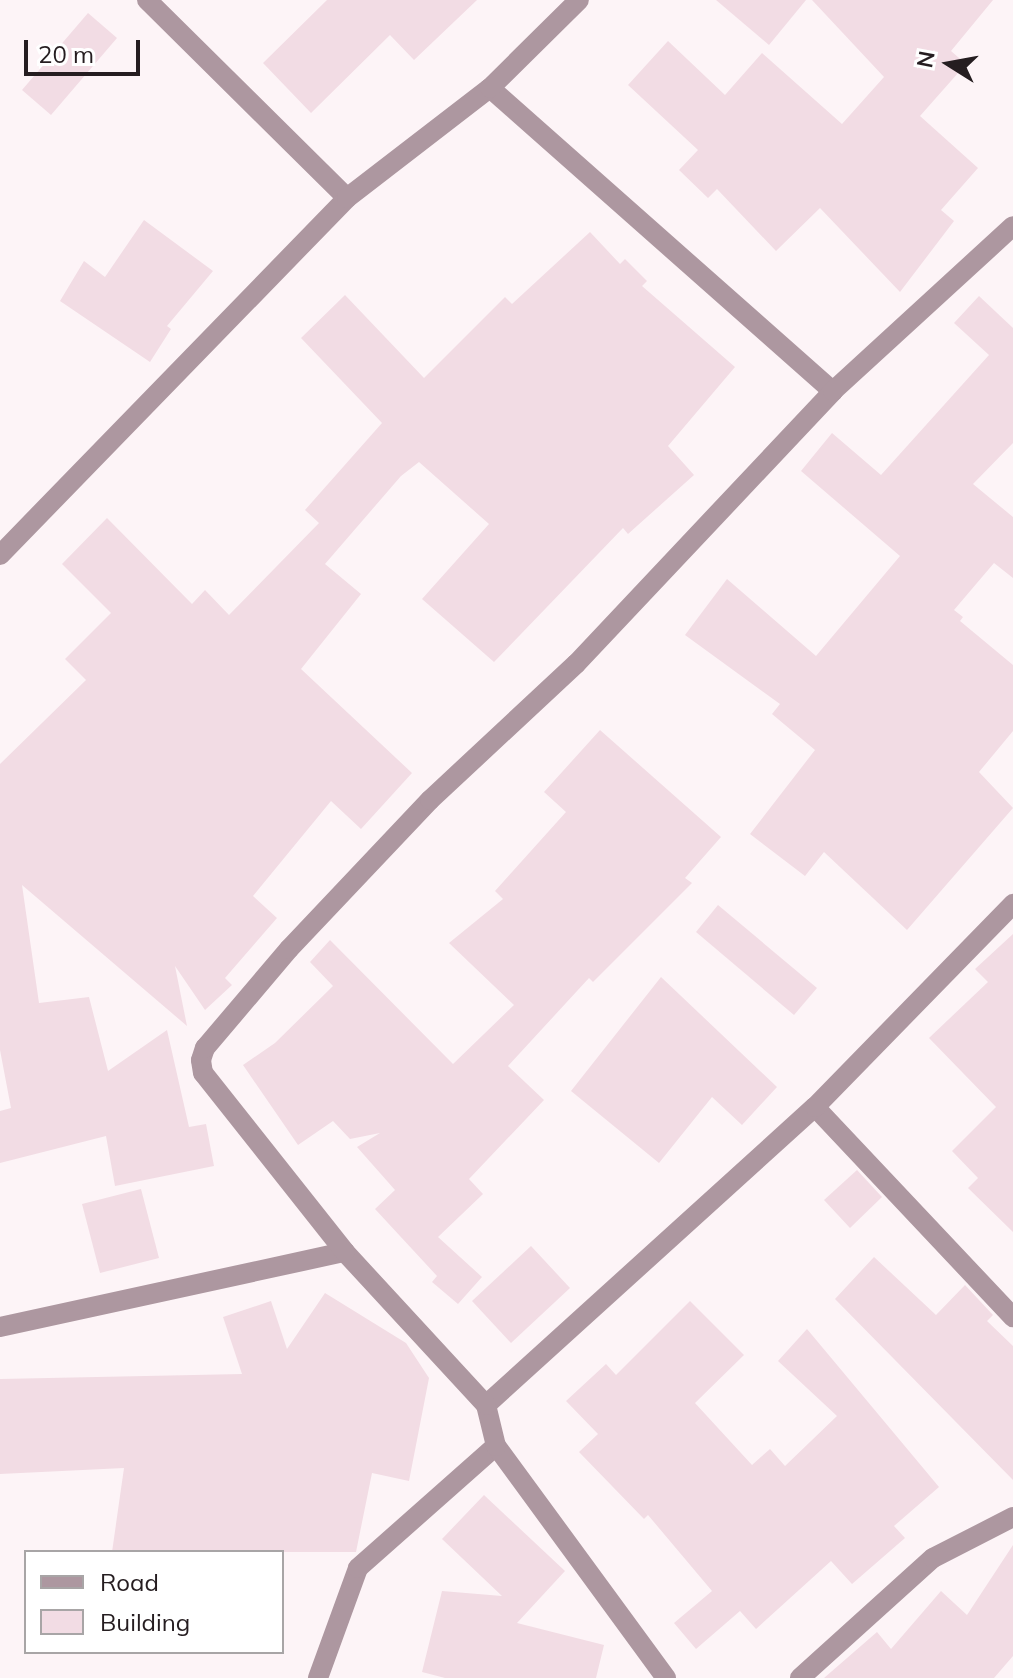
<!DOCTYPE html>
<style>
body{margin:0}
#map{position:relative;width:1013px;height:1678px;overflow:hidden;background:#fdf4f7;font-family:Mulish,sans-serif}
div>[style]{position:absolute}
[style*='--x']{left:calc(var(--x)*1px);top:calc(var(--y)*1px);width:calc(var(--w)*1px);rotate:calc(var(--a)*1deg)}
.building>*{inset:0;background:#f2dce4}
.minor>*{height:20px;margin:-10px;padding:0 10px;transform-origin:10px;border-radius:10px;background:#ad97a0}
span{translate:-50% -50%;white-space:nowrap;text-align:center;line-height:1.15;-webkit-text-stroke:6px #fff;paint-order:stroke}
.legend{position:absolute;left:24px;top:1550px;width:260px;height:104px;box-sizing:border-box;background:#fff;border:2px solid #a8a5a6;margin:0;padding:10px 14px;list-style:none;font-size:24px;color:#251d20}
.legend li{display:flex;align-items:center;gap:16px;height:40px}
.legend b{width:40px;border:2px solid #a8a5a6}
.north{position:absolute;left:909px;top:24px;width:80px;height:80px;-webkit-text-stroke:6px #fff;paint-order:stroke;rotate:281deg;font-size:22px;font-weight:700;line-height:32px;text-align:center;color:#251d20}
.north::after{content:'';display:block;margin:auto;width:28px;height:36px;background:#251d20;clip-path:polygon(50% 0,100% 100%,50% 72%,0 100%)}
.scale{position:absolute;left:24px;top:40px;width:116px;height:36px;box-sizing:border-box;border:4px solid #251d20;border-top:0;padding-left:10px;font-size:24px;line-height:28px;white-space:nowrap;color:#251d20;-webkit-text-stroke:6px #fff;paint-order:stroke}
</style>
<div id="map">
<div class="building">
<div style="clip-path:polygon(327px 0,477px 0,414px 60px,390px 35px,311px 113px,263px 63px)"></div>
<div style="clip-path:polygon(716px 0,806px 0,769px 45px)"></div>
<div style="clip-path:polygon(812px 0,993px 0,951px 51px,966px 64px,920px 116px,978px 168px,941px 210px,954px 221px,900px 292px,820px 208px,776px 251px,717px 189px,708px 198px,679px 170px,698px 150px,628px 85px,668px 41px,725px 95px,762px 53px,842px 124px,884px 77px)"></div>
<div style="clip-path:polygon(88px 13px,117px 38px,51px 115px,22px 90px)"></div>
<div style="clip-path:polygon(144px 220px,213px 271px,167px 326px,171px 329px,150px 362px,60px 301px,84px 261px,105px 277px)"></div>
<div style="clip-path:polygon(590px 232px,620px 264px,625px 259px,647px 281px,642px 286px,735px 367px,668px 446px,694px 475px,628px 534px,623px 528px,494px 662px,422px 599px,489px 524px,419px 462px,401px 476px,325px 564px,361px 594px,301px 669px,412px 773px,361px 829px,331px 801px,253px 896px,277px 918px,225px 978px,232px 985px,205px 1010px,175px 966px,187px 1026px,22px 885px,39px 1003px,89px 997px,108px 1071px,167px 1030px,189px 1127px,206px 1124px,214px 1166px,115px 1186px,106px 1136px,0 1163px,0 1111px,11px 1108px,0 1050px,0 764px,86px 680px,65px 659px,111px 613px,62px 564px,107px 518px,192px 604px,205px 590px,229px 615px,319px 523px,305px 510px,382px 423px,301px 338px,345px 295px,424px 378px,505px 297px,512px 304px)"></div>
<div style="clip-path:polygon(979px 296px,1013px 328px,1013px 443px,973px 484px,1013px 517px,1013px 578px,994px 563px,954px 610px,963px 617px,960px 621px,1013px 665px,1013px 731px,979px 772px,1013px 808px,907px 930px,824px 852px,805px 876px,750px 834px,815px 750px,772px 714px,780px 704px,685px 635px,727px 579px,816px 656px,900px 556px,801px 471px,832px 433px,881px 475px,989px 355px,954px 323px)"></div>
<div style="clip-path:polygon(600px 730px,721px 837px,685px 878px,692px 883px,593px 982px,589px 978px,508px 1066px,544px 1100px,469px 1179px,483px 1194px,438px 1237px,482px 1277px,458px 1304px,432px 1282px,437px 1276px,375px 1209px,395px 1190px,357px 1147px,380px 1133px,350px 1139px,333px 1121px,298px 1145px,243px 1065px,275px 1043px,333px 986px,310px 962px,330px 940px,453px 1064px,514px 1005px,449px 943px,503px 899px,495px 891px,566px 812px,544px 792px)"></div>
<div style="clip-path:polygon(718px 905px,817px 988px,794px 1015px,696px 932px)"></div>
<div style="clip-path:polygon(1013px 934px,1013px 1232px,968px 1188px,978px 1178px,952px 1151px,996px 1107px,929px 1038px,988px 982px,975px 969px)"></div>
<div style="clip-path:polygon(661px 977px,777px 1087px,742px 1125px,712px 1097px,659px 1163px,571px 1091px)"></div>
<div style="clip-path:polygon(857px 1170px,882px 1197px,850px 1228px,824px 1200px)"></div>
<div style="clip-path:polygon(141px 1189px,159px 1258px,100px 1273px,82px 1204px)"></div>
<div style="clip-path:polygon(531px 1246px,570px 1288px,511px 1343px,472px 1301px)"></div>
<div style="clip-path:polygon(874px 1257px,936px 1315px,965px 1285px,993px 1315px,987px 1321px,1013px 1346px,1013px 1480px,835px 1299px)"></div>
<div style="clip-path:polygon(325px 1293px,406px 1343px,429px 1378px,409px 1481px,372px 1473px,356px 1552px,112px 1552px,124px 1468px,0 1474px,0 1379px,242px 1374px,223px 1317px,271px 1301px,287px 1349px)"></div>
<div style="clip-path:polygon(690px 1301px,744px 1355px,695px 1403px,752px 1465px,770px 1449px,785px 1466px,837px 1416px,778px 1361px,807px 1329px,939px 1487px,894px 1526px,905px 1538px,852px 1584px,831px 1561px,756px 1629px,740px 1611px,696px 1649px,674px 1623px,712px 1591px,648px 1515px,644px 1519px,579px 1452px,598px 1434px,566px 1401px,606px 1364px,616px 1375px)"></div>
<div style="clip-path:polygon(484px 1495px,565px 1571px,517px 1623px,604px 1645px,596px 1678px,445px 1678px,422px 1672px,442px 1591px,502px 1596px,442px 1539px)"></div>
<div style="clip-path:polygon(1013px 1545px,1013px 1656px,994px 1678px,824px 1678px,877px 1632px,891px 1649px,941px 1591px,967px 1615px)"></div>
</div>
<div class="minor">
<div style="--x:147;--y:0;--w:281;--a:44.7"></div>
<div style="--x:490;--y:88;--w:458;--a:41.5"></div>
<div style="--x:0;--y:555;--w:498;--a:-45.8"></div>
<div style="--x:347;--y:198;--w:180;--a:-37.6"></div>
<div style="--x:490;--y:88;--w:125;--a:-44.7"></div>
<div style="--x:815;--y:1107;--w:289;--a:46.7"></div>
<div style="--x:0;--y:1327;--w:353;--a:-12.3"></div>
<div style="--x:486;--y:1405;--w:444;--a:-42.2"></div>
<div style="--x:815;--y:1107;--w:284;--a:-45.7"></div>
<div style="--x:318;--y:1678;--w:117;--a:-70"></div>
<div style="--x:358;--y:1568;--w:184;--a:-41.5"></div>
<div style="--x:666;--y:1678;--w:288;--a:-126.2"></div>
<div style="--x:496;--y:1446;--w:42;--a:-103.7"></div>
<div style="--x:486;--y:1405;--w:208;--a:-132.7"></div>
<div style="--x:345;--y:1252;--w:228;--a:-128.4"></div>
<div style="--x:203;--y:1073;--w:13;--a:-99"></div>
<div style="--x:201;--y:1060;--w:13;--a:-72"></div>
<div style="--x:205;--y:1048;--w:130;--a:-49.7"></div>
<div style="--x:289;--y:949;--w:205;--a:-46.6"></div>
<div style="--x:430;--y:800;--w:200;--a:-43"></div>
<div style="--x:576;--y:664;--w:375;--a:-46.7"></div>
<div style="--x:833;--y:391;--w:244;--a:-42.5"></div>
<div style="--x:800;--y:1678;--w:179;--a:-42.1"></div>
<div style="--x:933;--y:1558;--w:90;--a:-27.1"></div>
</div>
<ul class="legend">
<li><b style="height:10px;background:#ad97a0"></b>Road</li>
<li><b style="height:22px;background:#f2dce4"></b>Building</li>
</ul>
<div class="north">N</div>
<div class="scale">20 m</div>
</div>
